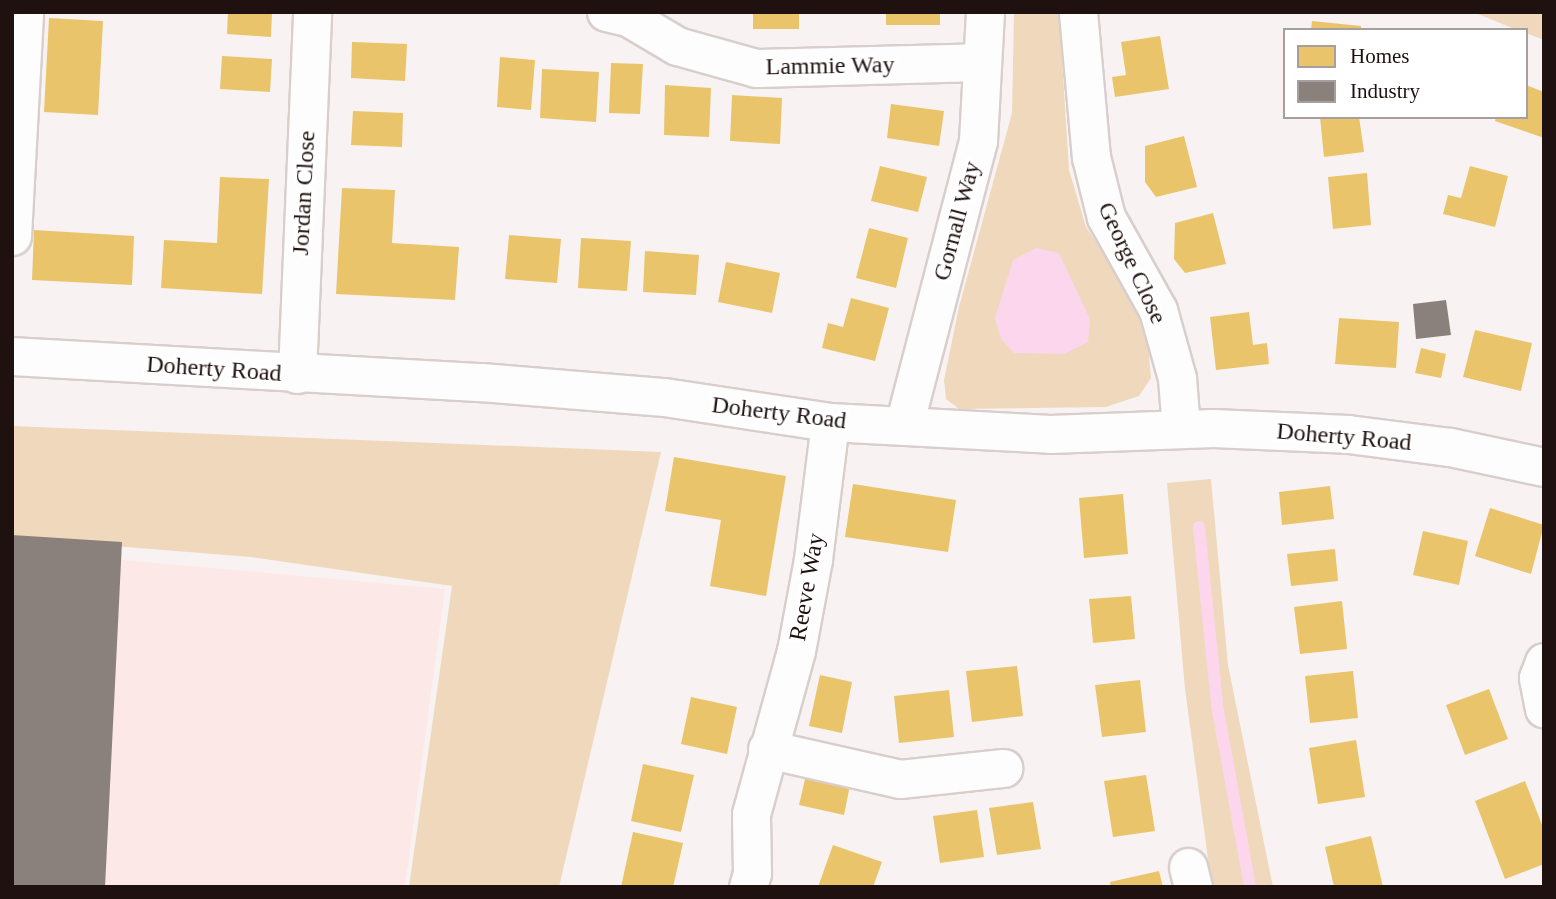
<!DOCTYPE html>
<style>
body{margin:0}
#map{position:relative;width:1556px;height:899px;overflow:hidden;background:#f8f3f2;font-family:Georgia,serif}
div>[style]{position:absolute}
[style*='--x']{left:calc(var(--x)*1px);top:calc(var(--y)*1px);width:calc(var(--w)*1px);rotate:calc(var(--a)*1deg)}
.built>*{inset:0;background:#fce8e6}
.green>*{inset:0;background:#f0d8bd}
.water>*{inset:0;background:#fbd6ec}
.homes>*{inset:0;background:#e9c46a}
.industry>*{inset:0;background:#8a817c}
.stream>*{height:12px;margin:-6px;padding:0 6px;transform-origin:6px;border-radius:6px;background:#fbd6ec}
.roads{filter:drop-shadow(2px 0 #d8cfcd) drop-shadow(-2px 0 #d8cfcd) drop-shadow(0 2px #d8cfcd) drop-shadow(0 -2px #d8cfcd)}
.street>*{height:37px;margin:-18.5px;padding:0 18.5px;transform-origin:18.5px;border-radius:18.5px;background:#fefdfd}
span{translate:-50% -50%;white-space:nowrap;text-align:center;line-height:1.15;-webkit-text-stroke:7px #fff;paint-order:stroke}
.street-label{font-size:24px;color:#1f110f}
.frame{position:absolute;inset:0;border:14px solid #1f110f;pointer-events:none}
.legend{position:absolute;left:1283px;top:28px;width:245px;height:91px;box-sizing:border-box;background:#fff;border:2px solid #a5a09f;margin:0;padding:9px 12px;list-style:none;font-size:21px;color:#1f110f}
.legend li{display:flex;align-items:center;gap:14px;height:35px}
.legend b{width:35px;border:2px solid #a5a09f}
</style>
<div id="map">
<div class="built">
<div style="clip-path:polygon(12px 550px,445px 589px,405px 887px,12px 887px)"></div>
</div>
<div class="green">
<div style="clip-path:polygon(1014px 12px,1059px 12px,1069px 170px,1086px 227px,1123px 282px,1147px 332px,1151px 378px,1139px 396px,1106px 407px,959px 409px,946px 399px,944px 380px,959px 307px,1012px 113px)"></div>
<div style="clip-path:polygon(1473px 12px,1544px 12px,1544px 40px,1526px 33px,1526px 30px,1517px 30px)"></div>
<div style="clip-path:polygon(12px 426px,661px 452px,559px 887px,409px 887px,452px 586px,251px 557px,12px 538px)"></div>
<div style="clip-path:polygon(1211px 479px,1228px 665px,1273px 887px,1215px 887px,1209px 866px,1185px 689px,1167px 483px)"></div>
</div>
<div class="water">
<div style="clip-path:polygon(1036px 248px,1059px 253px,1090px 319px,1088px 342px,1064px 354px,1014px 353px,1001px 339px,995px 318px,1013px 260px)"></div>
</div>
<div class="homes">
<div style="clip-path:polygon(228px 12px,272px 12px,271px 37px,227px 34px)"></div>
<div style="clip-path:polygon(753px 12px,799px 12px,799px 29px,753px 29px)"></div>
<div style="clip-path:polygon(886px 12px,940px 12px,940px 25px,886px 25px)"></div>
<div style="clip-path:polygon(49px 18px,103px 21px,98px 115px,44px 112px)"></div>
<div style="clip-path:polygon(1312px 21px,1361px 26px,1361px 30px,1311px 30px)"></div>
<div style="clip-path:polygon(1160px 36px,1169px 89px,1115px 97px,1112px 77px,1126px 75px,1121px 42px)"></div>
<div style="clip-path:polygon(352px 42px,407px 44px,405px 81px,351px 78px)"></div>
<div style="clip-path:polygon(222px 56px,272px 59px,270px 92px,220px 89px)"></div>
<div style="clip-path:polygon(500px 57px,535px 60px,531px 110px,497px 107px)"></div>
<div style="clip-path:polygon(611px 63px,643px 64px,640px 114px,609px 113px)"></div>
<div style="clip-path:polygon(542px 69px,599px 72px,596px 122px,540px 118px)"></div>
<div style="clip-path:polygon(665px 85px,711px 88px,709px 137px,664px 135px)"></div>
<div style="clip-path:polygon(1526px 85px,1544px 92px,1544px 138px,1495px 121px,1496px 117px,1526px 117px)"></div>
<div style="clip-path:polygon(732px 95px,782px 98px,780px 144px,730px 141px)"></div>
<div style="clip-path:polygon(891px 104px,944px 111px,939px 146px,887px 138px)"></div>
<div style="clip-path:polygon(353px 111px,403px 113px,402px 147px,351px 145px)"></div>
<div style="clip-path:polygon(1320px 117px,1359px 117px,1364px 152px,1324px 157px)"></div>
<div style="clip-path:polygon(1184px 136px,1197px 187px,1156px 197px,1145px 182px,1145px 146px)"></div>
<div style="clip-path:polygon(880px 166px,927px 177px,918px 212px,871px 201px)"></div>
<div style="clip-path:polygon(1470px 166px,1508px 176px,1495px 227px,1443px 214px,1448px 195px,1461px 198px)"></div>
<div style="clip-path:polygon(1367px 173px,1371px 225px,1333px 229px,1328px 177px)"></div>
<div style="clip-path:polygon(220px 177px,269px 179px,262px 294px,161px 288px,164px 240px,217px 243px)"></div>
<div style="clip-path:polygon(342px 188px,395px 190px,392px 243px,459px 247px,455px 300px,336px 294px)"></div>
<div style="clip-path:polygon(1213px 213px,1226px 264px,1185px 273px,1174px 259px,1175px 223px)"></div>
<div style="clip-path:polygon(869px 228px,908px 238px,896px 288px,856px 278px)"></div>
<div style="clip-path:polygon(34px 230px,134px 236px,132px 285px,32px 280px)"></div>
<div style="clip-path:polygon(509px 235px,561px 239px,557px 283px,505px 279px)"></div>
<div style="clip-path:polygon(581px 238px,631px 241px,627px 291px,578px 288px)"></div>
<div style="clip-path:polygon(645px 251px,699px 255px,696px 295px,643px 292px)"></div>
<div style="clip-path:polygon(726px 262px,780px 273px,772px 313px,718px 302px)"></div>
<div style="clip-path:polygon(851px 298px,889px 308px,875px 361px,822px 348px,828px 323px,843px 327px)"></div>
<div style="clip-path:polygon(1249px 312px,1253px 345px,1267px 343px,1269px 364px,1216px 370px,1210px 317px)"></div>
<div style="clip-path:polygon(1339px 318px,1399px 322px,1396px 368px,1335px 364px)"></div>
<div style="clip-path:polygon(1475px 330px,1532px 343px,1521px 391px,1463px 377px)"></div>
<div style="clip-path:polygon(1421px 348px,1446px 354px,1441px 378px,1415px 373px)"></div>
<div style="clip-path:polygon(674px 457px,786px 476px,766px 596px,710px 586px,721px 520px,665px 511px)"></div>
<div style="clip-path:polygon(853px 484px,956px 500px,948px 552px,845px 537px)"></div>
<div style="clip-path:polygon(1330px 486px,1334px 519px,1282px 525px,1279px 492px)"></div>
<div style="clip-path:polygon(1123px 494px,1128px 554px,1084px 558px,1079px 498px)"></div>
<div style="clip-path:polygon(1490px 508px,1544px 525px,1531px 574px,1475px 556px)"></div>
<div style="clip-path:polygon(1423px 531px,1468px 541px,1459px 585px,1413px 575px)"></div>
<div style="clip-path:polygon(1335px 549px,1338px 581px,1291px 586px,1287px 554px)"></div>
<div style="clip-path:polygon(1131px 596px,1135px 639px,1093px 643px,1089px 599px)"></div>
<div style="clip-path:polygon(1342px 601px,1347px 649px,1300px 654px,1294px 607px)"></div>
<div style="clip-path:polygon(1017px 666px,1023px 716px,972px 722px,966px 671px)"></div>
<div style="clip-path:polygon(1353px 671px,1358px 718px,1310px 723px,1305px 676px)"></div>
<div style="clip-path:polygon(820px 675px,852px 682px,842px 733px,809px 726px)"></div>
<div style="clip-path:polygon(1140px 680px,1146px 732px,1102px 737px,1095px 685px)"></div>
<div style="clip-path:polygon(1489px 689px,1508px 739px,1465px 755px,1446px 705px)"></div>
<div style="clip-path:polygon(949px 690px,954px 737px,899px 743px,894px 696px)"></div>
<div style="clip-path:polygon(691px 697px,737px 707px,727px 754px,681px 744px)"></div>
<div style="clip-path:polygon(1356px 740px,1365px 797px,1318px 804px,1309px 748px)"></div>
<div style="clip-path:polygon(643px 764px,694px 775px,681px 832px,631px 821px)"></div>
<div style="clip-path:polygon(806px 775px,850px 785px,844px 815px,799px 805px)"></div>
<div style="clip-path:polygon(1146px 775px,1155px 831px,1113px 837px,1104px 781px)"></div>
<div style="clip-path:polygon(1525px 781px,1544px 830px,1544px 864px,1505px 879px,1475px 801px)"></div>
<div style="clip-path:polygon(1033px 802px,1041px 849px,997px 855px,989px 808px)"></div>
<div style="clip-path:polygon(977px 810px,984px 857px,940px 863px,933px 816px)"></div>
<div style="clip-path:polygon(633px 832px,683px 843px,673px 887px,621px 887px)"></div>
<div style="clip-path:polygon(1371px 836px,1383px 887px,1334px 887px,1325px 847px)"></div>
<div style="clip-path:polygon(833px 845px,882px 862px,873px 887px,818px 887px)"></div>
<div style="clip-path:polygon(1159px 871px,1163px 887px,1111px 887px,1110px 882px)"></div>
</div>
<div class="industry">
<div style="clip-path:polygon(1446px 300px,1451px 335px,1416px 339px,1413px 304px)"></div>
<div style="clip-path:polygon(12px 535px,122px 542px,105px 887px,12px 887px)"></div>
</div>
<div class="stream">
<div style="--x:1199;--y:527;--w:179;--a:84.2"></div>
<div style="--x:1217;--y:705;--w:185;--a:79.7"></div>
</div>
<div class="roads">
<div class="street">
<div style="--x:606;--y:12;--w:23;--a:13"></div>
<div style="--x:628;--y:17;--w:57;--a:30.6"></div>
<div style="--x:677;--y:46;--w:82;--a:15.6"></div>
<div style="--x:756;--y:68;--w:225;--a:-1.5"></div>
<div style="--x:1078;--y:12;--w:146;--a:84.9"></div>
<div style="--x:1091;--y:157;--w:62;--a:76"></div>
<div style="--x:1106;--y:217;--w:107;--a:60.8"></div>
<div style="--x:1158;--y:310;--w:71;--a:74.4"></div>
<div style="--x:1177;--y:378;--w:51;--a:85.5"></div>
<div style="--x:12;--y:236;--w:224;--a:-86.9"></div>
<div style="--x:12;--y:356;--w:470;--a:3.2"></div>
<div style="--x:481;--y:382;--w:184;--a:4.7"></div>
<div style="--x:664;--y:397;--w:168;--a:8.6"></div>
<div style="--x:830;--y:422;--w:220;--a:3.1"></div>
<div style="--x:1050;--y:434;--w:163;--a:-2.1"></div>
<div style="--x:1213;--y:428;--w:135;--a:2.5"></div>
<div style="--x:1348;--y:434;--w:103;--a:7.3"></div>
<div style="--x:1450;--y:447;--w:96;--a:12"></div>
<div style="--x:297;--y:374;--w:362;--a:-87.6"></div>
<div style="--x:904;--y:425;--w:293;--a:-75.4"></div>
<div style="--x:978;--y:141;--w:129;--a:-86.9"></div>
<div style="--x:1544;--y:662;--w:17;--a:111"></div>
<div style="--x:1538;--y:678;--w:31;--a:79"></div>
<div style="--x:767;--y:749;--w:136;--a:12.7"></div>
<div style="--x:900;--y:779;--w:104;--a:-6.1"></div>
<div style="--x:1188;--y:867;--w:21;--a:76"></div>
<div style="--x:748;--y:887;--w:15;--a:-74"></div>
<div style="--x:752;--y:873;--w:59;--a:-91"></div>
<div style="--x:751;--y:814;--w:169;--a:-74.6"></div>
<div style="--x:796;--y:651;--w:94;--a:-79.5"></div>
<div style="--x:813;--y:559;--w:138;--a:-82.9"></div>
</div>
</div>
<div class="street-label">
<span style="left:830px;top:66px;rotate:-1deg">Lammie Way</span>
<span style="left:304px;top:193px;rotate:-87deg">Jordan Close</span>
<span style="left:957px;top:221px;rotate:-75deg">Gornall Way</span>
<span style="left:1132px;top:263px;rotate:65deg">George Close</span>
<span style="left:214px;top:369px;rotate:4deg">Doherty Road</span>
<span style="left:779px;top:413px;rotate:7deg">Doherty Road</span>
<span style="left:1344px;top:437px;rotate:5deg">Doherty Road</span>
<span style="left:807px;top:587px;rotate:-80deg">Reeve Way</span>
</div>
<div class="frame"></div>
<ul class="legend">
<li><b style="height:19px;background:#e9c46a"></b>Homes</li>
<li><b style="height:19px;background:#8a817c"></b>Industry</li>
</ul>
</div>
